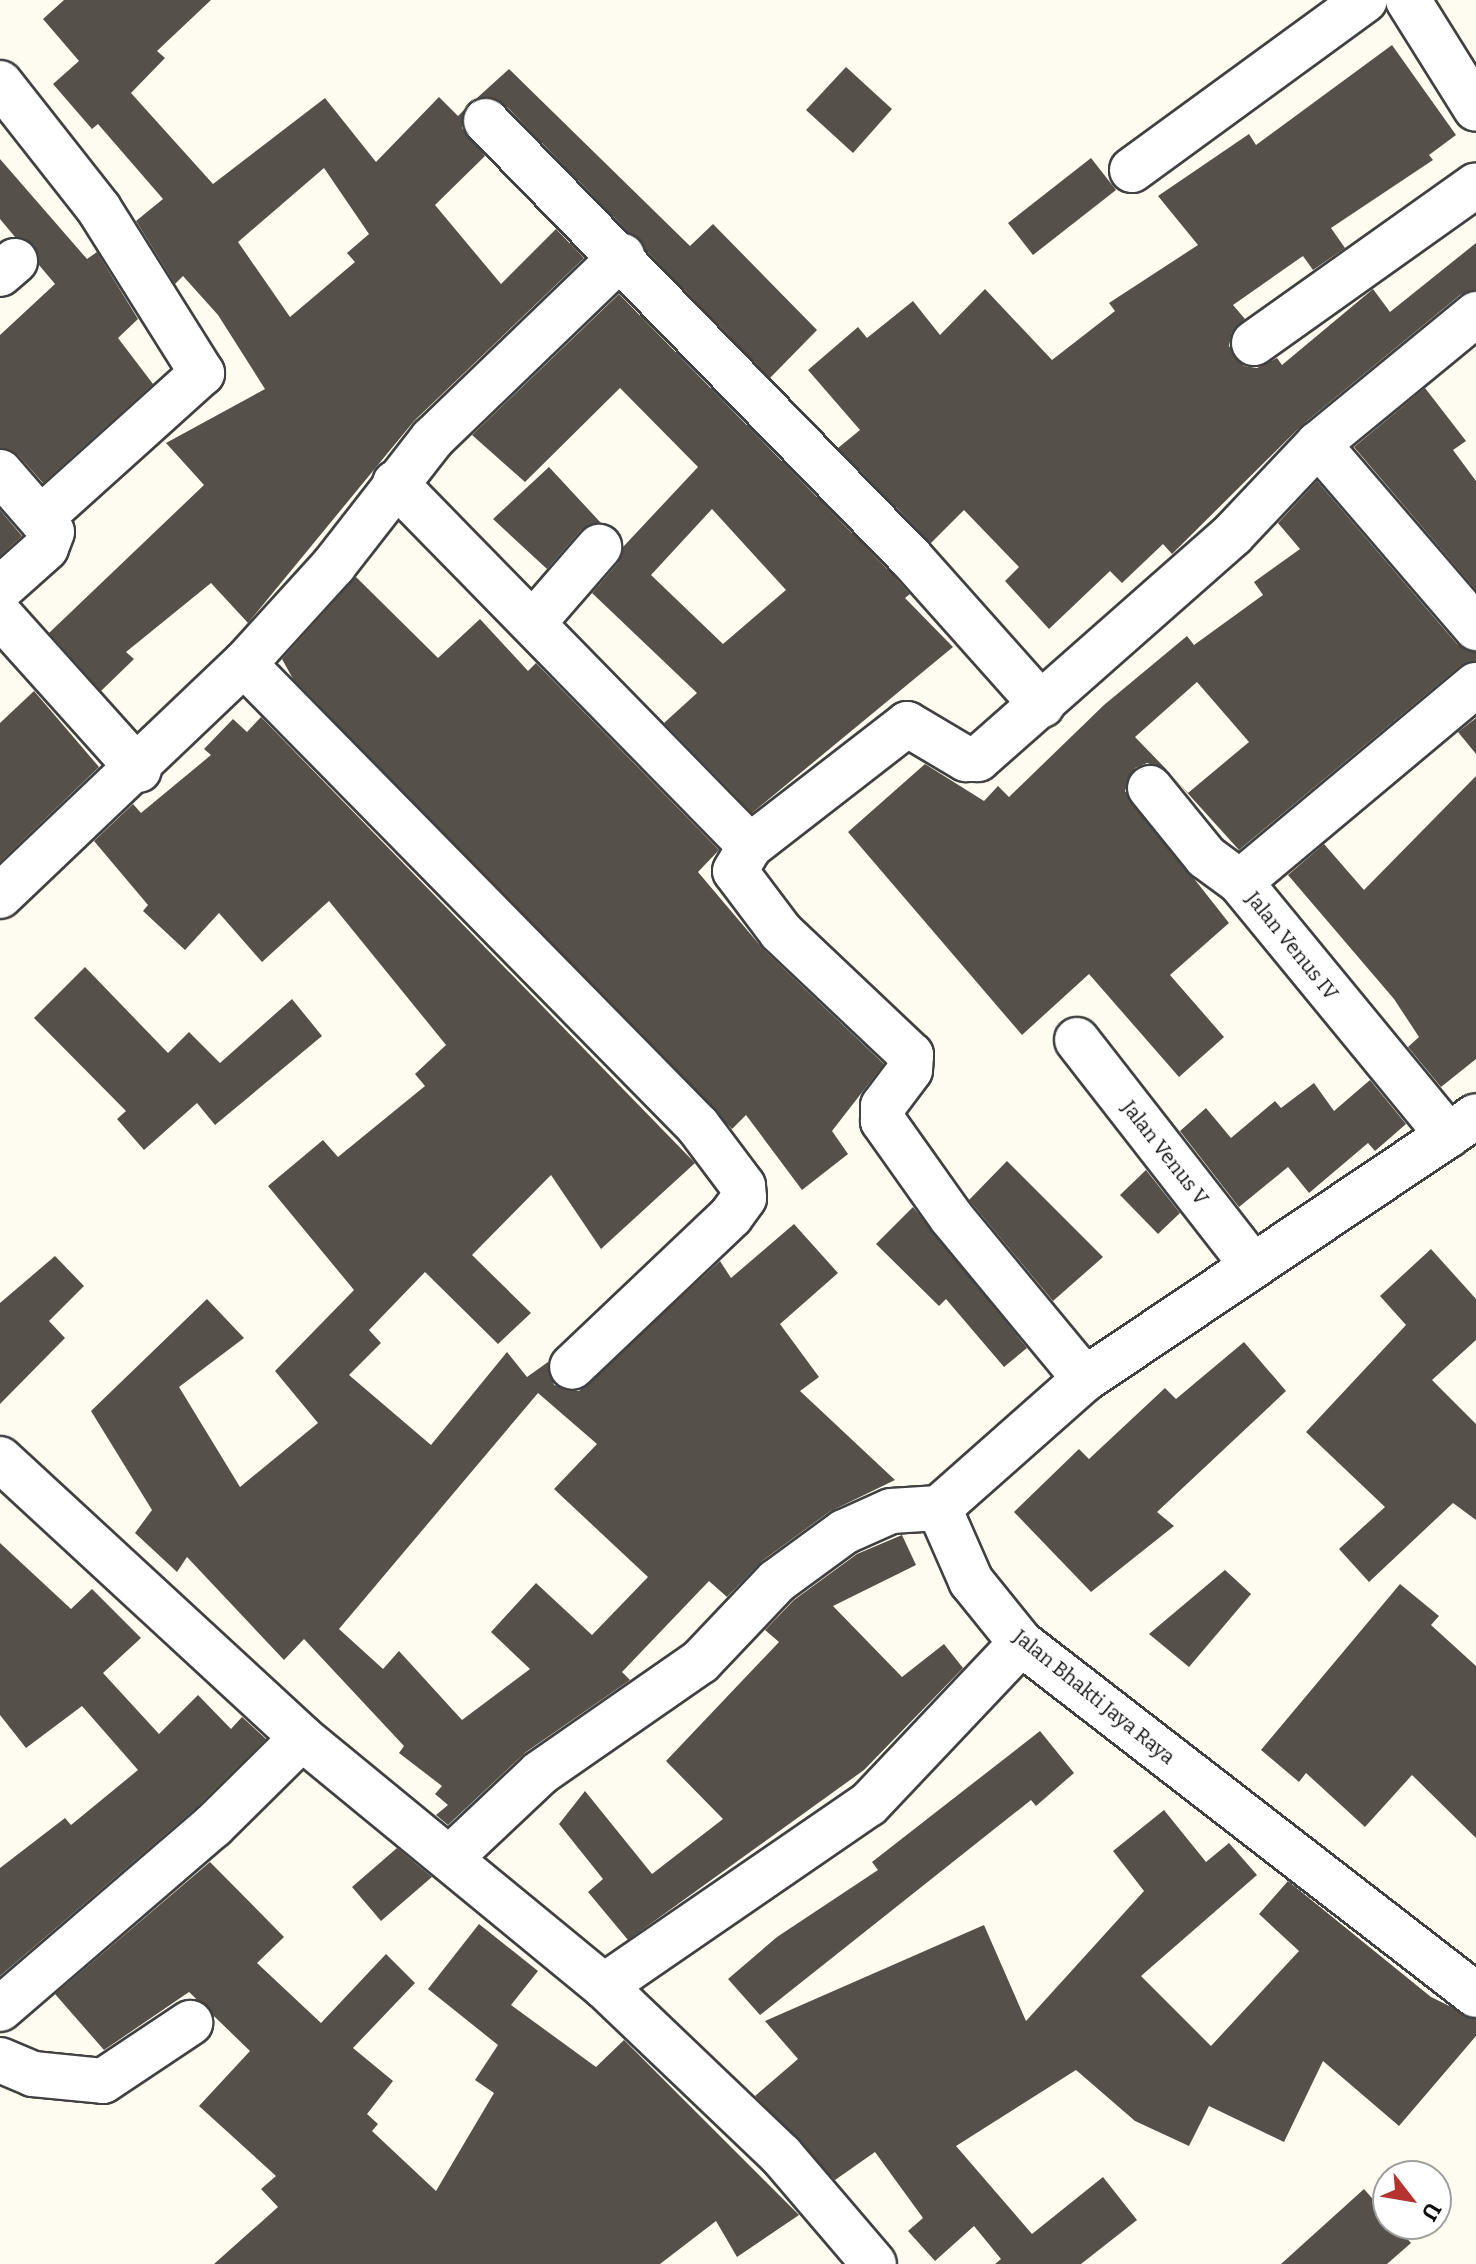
<!DOCTYPE html>
<style>
body{margin:0}
#map{position:relative;width:1476px;height:2264px;overflow:hidden;background:#fefcf0;font-family:Bitter,serif}
div>[style]{position:absolute}
[style*='--x']{left:calc(var(--x)*1px);top:calc(var(--y)*1px);width:calc(var(--w)*1px);rotate:calc(var(--a)*1deg)}
.building>*{inset:0;background:#56504b}
.roads{filter:drop-shadow(2px 0 #414141) drop-shadow(-2px 0 #414141) drop-shadow(0 2px #414141) drop-shadow(0 -2px #414141)}
.minor>*{height:44px;margin:-22px;padding:0 22px;transform-origin:22px;border-radius:22px;background:#fff}
span{translate:-50% -50%;white-space:nowrap;text-align:center;line-height:1.15;-webkit-text-stroke:8px #fff;paint-order:stroke}
.street-label{font-size:20px;color:#0e0e0e}
.north{position:absolute;left:1372px;top:2160px;width:80px;height:80px;box-sizing:border-box;background:#fff;border:2px solid #9f9f9f;border-radius:50%;rotate:121deg;font-size:22px;font-weight:700;line-height:32px;text-align:center;color:#0e0e0e}
.north::after{content:'';display:block;margin:auto;width:28px;height:36px;background:#b5342f;clip-path:polygon(50% 0,100% 100%,50% 72%,0 100%)}
</style>
<div id="map">
<div class="building">
<div style="clip-path:polygon(evenodd,64px 0,211px 0,157px 51px,165px 58px,131px 93px,213px 184px,325px 98px,376px 162px,439px 97px,458px 116px,464px 110px,462px 128px,485px 156px,435px 205px,501px 284px,556px 229px,584px 258px,414px 421px,248px 623px,211px 583px,126px 652px,134px 659px,101px 691px,49px 633px,204px 485px,166px 443px,265px 389px,218px 315px,183px 276px,175px 284px,136px 221px,163px 199px,98px 124px,92px 129px,53px 84px,79px 61px,43px 19px,64px 0,324px 168px,369px 234px,347px 253px,355px 262px,290px 317px,238px 242px,324px 168px)"></div>
<div style="clip-path:polygon(1392px 45px,1456px 135px,1429px 155px,1433px 160px,1331px 228px,1345px 248px,1313px 270px,1303px 256px,1233px 305px,1245px 319px,1232px 332px,1229px 346px,1244px 366px,1257px 368px,1277px 358px,1282px 365px,1373px 289px,1390px 312px,1476px 243px,1476px 290px,1460px 295px,1302px 425px,1172px 554px,1163px 544px,1122px 583px,1110px 571px,1049px 629px,1005px 581px,1019px 567px,964px 510px,931px 543px,838px 448px,860px 430px,808px 370px,858px 327px,867px 338px,913px 301px,940px 335px,985px 289px,1052px 360px,1115px 311px,1109px 303px,1198px 245px,1158px 196px,1249px 134px,1256px 145px)"></div>
<div style="clip-path:polygon(846px 67px,892px 109px,853px 153px,806px 110px)"></div>
<div style="clip-path:polygon(509px 69px,690px 246px,713px 224px,817px 330px,770px 378px,504px 104px,477px 98px)"></div>
<div style="clip-path:polygon(1091px 158px,1116px 190px,1033px 255px,1008px 223px)"></div>
<div style="clip-path:polygon(0 159px,87px 259px,97px 252px,138px 319px,118px 338px,153px 384px,43px 483px,18px 455px,0 448px,0 335px,55px 284px,39px 265px,34px 245px,15px 237px,0 219px)"></div>
<div style="clip-path:polygon(evenodd,619px 294px,893px 575px,910px 594px,905px 598px,953px 647px,752px 813px,664px 723px,697px 693px,592px 593px,618px 563px,623px 547px,698px 467px,620px 388px,525px 482px,472px 435px,619px 294px,712px 509px,786px 590px,723px 644px,651px 575px,712px 509px)"></div>
<div style="clip-path:polygon(1425px 388px,1466px 441px,1453px 450px,1476px 481px,1476px 590px,1354px 447px)"></div>
<div style="clip-path:polygon(549px 467px,601px 523px,581px 530px,547px 569px,493px 519px)"></div>
<div style="clip-path:polygon(1317px 481px,1457px 644px,1476px 652px,1476px 661px,1460px 666px,1239px 850px,1173px 777px,1188px 793px,1249px 742px,1197px 682px,1135px 737px,1167px 770px,1147px 763px,1135px 768px,1125px 791px,1229px 923px,1170px 975px,1224px 1037px,1179px 1077px,1089px 974px,1022px 1035px,848px 832px,925px 764px,984px 801px,998px 786px,1009px 797px,1104px 705px,1187px 636px,1194px 645px,1263px 595px,1254px 582px,1300px 549px,1278px 523px)"></div>
<div style="clip-path:polygon(0 510px,22px 536px,0 556px)"></div>
<div style="clip-path:polygon(356px 577px,438px 658px,480px 619px,528px 671px,536px 663px,719px 850px,698px 872px,764px 950px,884px 1064px,832px 1131px,848px 1154px,802px 1190px,746px 1115px,732px 1129px,293px 679px,282px 659px)"></div>
<div style="clip-path:polygon(34px 691px,99px 767px,0 862px,0 723px)"></div>
<div style="clip-path:polygon(evenodd,261px 717px,695px 1163px,601px 1249px,551px 1175px,472px 1255px,531px 1313px,498px 1344px,425px 1272px,369px 1330px,381px 1343px,349px 1375px,431px 1445px,507px 1352px,527px 1377px,548px 1362px,554px 1385px,579px 1391px,720px 1261px,731px 1278px,794px 1224px,838px 1273px,780px 1324px,819px 1377px,800px 1391px,895px 1480px,829px 1512px,762px 1561px,727px 1597px,709px 1581px,622px 1672px,630px 1680px,526px 1752px,448px 1825px,436px 1815px,448px 1805px,435px 1794px,442px 1786px,399px 1753px,404px 1746px,304px 1639px,284px 1660px,187px 1557px,177px 1572px,135px 1533px,152px 1510px,91px 1411px,207px 1299px,244px 1338px,179px 1387px,240px 1487px,318px 1423px,275px 1371px,354px 1290px,268px 1186px,323px 1140px,338px 1157px,425px 1086px,415px 1074px,446px 1045px,329px 901px,262px 962px,219px 913px,185px 950px,143px 911px,148px 905px,94px 841px,133px 804px,141px 813px,211px 755px,204px 749px,233px 719px,247px 732px,261px 717px,538px 1393px,597px 1444px,554px 1489px,648px 1577px,592px 1635px,536px 1583px,491px 1632px,530px 1669px,462px 1720px,399px 1651px,383px 1669px,339px 1629px,538px 1393px)"></div>
<div style="clip-path:polygon(1476px 718px,1476px 754px,1458px 732px)"></div>
<div style="clip-path:polygon(1476px 776px,1476px 1059px,1441px 1087px,1408px 1047px,1419px 1037px,1394px 999px,1288px 875px,1324px 844px,1364px 890px)"></div>
<div style="clip-path:polygon(85px 967px,168px 1053px,189px 1032px,220px 1063px,292px 999px,322px 1036px,215px 1125px,197px 1103px,144px 1150px,117px 1119px,126px 1111px,34px 1018px)"></div>
<div style="clip-path:polygon(1370px 1080px,1406px 1124px,1375px 1151px,1368px 1143px,1309px 1193px,1288px 1167px,1239px 1207px,1180px 1131px,1206px 1108px,1231px 1138px,1275px 1101px,1281px 1108px,1314px 1083px,1334px 1111px)"></div>
<div style="clip-path:polygon(1007px 1161px,1103px 1257px,1053px 1301px,969px 1200px)"></div>
<div style="clip-path:polygon(1146px 1170px,1180px 1213px,1158px 1234px,1120px 1195px)"></div>
<div style="clip-path:polygon(913px 1207px,1027px 1348px,1004px 1367px,946px 1299px,939px 1306px,876px 1244px)"></div>
<div style="clip-path:polygon(1431px 1249px,1476px 1299px,1476px 1340px,1432px 1380px,1476px 1424px,1476px 1520px,1453px 1503px,1369px 1582px,1339px 1549px,1385px 1507px,1306px 1432px,1406px 1325px,1380px 1296px)"></div>
<div style="clip-path:polygon(55px 1256px,84px 1286px,49px 1321px,65px 1338px,0 1404px,0 1303px)"></div>
<div style="clip-path:polygon(1244px 1342px,1286px 1391px,1157px 1512px,1174px 1526px,1091px 1592px,1014px 1512px,1079px 1449px,1089px 1459px,1165px 1388px,1176px 1399px)"></div>
<div style="clip-path:polygon(902px 1535px,916px 1565px,833px 1606px,902px 1677px,944px 1644px,963px 1668px,864px 1770px,628px 1940px,588px 1892px,603px 1879px,559px 1824px,585px 1791px,652px 1874px,723px 1819px,666px 1761px,779px 1642px,765px 1630px,794px 1600px,857px 1554px)"></div>
<div style="clip-path:polygon(0 1543px,71px 1609px,92px 1589px,141px 1638px,103px 1673px,159px 1734px,198px 1695px,231px 1729px,242px 1717px,266px 1739px,196px 1808px,0 1976px,0 1868px,65px 1818px,71px 1825px,138px 1770px,82px 1706px,26px 1748px,0 1715px)"></div>
<div style="clip-path:polygon(1225px 1570px,1251px 1594px,1189px 1667px,1149px 1634px)"></div>
<div style="clip-path:polygon(1400px 1584px,1439px 1616px,1431px 1625px,1476px 1666px,1476px 1838px,1412px 1775px,1365px 1827px,1306px 1773px,1299px 1782px,1261px 1750px)"></div>
<div style="clip-path:polygon(1040px 1731px,1074px 1773px,1036px 1806px,1031px 1800px,760px 2015px,728px 1979px,777px 1937px,878px 1870px,872px 1862px)"></div>
<div style="clip-path:polygon(1164px 1810px,1206px 1862px,1229px 1843px,1257px 1875px,1141px 1976px,1211px 2046px,1299px 1951px,1259px 1914px,1288px 1881px,1431px 1997px,1476px 2019px,1476px 2036px,1399px 2126px,1323px 2061px,1284px 2142px,1209px 2106px,1189px 2146px,1135px 2121px,1076px 2070px,956px 2146px,1032px 2234px,1103px 2177px,1137px 2220px,1081px 2264px,995px 2264px,1001px 2259px,974px 2226px,935px 2261px,908px 2231px,923px 2218px,875px 2152px,835px 2180px,755px 2096px,798px 2059px,765px 2021px,984px 1925px,1026px 2021px,1144px 1891px,1113px 1851px)"></div>
<div style="clip-path:polygon(397px 1848px,432px 1877px,381px 1921px,352px 1887px)"></div>
<div style="clip-path:polygon(210px 1862px,284px 1937px,257px 1963px,321px 2023px,386px 1954px,415px 1983px,353px 2048px,393px 2081px,367px 2114px,378px 2124px,372px 2131px,436px 2191px,494px 2093px,475px 2080px,498px 2045px,428px 1989px,479px 1924px,538px 1971px,511px 2005px,596px 2067px,624px 2040px,799px 2215px,737px 2257px,716px 2221px,660px 2264px,214px 2264px,278px 2207px,261px 2189px,276px 2176px,199px 2106px,250px 2051px,189px 1992px,104px 2050px,55px 1994px)"></div>
<div style="clip-path:polygon(1364px 2189px,1411px 2243px,1387px 2264px,1281px 2264px)"></div>
</div>
<div class="roads">
<div class="minor">
<div style="--x:1408;--y:0;--w:128;--a:58"></div>
<div style="--x:0;--y:83;--w:160;--a:51.8"></div>
<div style="--x:99;--y:209;--w:194;--a:57.9"></div>
<div style="--x:202;--y:373;--w:217;--a:138"></div>
<div style="--x:486;--y:121;--w:610;--a:45.8"></div>
<div style="--x:911;--y:558;--w:197;--a:48.3"></div>
<div style="--x:1132;--y:170;--w:288;--a:-36.1"></div>
<div style="--x:0;--y:274;--w:20;--a:-41"></div>
<div style="--x:1254;--y:343;--w:272;--a:-35.4"></div>
<div style="--x:1318;--y:444;--w:243;--a:49.3"></div>
<div style="--x:0;--y:472;--w:79;--a:49.1"></div>
<div style="--x:52;--y:532;--w:17;--a:111"></div>
<div style="--x:46;--y:548;--w:62;--a:138.3"></div>
<div style="--x:395;--y:483;--w:508;--a:45.64"></div>
<div style="--x:0;--y:615;--w:208;--a:48.1"></div>
<div style="--x:533;--y:623;--w:101;--a:-49"></div>
<div style="--x:244;--y:664;--w:648;--a:45.5"></div>
<div style="--x:698;--y:1126;--w:75;--a:53.1"></div>
<div style="--x:743;--y:1186;--w:12;--a:85"></div>
<div style="--x:744;--y:1198;--w:22;--a:126"></div>
<div style="--x:731;--y:1216;--w:219;--a:136.5"></div>
<div style="--x:1150;--y:788;--w:89;--a:50.9"></div>
<div style="--x:1206;--y:857;--w:42;--a:36.3"></div>
<div style="--x:1240;--y:882;--w:328;--a:50.6"></div>
<div style="--x:1240;--y:882;--w:307;--a:-39.9"></div>
<div style="--x:0;--y:896;--w:337;--a:-43.6"></div>
<div style="--x:244;--y:664;--w:134;--a:-47.7"></div>
<div style="--x:334;--y:565;--w:160;--a:-52.1"></div>
<div style="--x:432;--y:439;--w:264;--a:-43.9"></div>
<div style="--x:1077;--y:1040;--w:286;--a:52.1"></div>
<div style="--x:1085;--y:1379;--w:210;--a:-129.6"></div>
<div style="--x:951;--y:1217;--w:118;--a:-125.3"></div>
<div style="--x:883;--y:1121;--w:15;--a:-90"></div>
<div style="--x:883;--y:1106;--w:45;--a:-53.1"></div>
<div style="--x:910;--y:1070;--w:15;--a:-86"></div>
<div style="--x:911;--y:1055;--w:179;--a:-136.6"></div>
<div style="--x:781;--y:932;--w:76;--a:-127"></div>
<div style="--x:735;--y:871;--w:29;--a:-59"></div>
<div style="--x:750;--y:846;--w:199;--a:-37.8"></div>
<div style="--x:907;--y:724;--w:69;--a:30.7"></div>
<div style="--x:966;--y:759;--w:12;--a:0"></div>
<div style="--x:978;--y:759;--w:340;--a:-41.4"></div>
<div style="--x:1233;--y:534;--w:124;--a:-46.6"></div>
<div style="--x:1318;--y:444;--w:205;--a:-39.4"></div>
<div style="--x:0;--y:1459;--w:411;--a:42.7"></div>
<div style="--x:302;--y:1738;--w:391;--a:39.4"></div>
<div style="--x:604;--y:1986;--w:245;--a:43.7"></div>
<div style="--x:781;--y:2155;--w:143;--a:49.5"></div>
<div style="--x:939;--y:1508;--w:80;--a:66.3"></div>
<div style="--x:971;--y:1581;--w:80;--a:51.1"></div>
<div style="--x:1021;--y:1643;--w:575;--a:37.73"></div>
<div style="--x:939;--y:1508;--w:195;--a:-41.5"></div>
<div style="--x:1085;--y:1379;--w:471;--a:-33.9"></div>
<div style="--x:452;--y:1856;--w:121;--a:-43.3"></div>
<div style="--x:540;--y:1773;--w:195;--a:-34.8"></div>
<div style="--x:700;--y:1662;--w:112;--a:-46.5"></div>
<div style="--x:777;--y:1581;--w:83;--a:-36.2"></div>
<div style="--x:844;--y:1532;--w:51;--a:-24.1"></div>
<div style="--x:891;--y:1511;--w:48;--a:-3.6"></div>
<div style="--x:604;--y:1986;--w:321;--a:-34.5"></div>
<div style="--x:869;--y:1804;--w:221;--a:-46.6"></div>
<div style="--x:0;--y:2009;--w:281;--a:-40.7"></div>
<div style="--x:213;--y:1826;--w:125;--a:-44.7"></div>
<div style="--x:0;--y:2060;--w:36;--a:23"></div>
<div style="--x:33;--y:2074;--w:70;--a:5.7"></div>
<div style="--x:103;--y:2081;--w:105;--a:-33.7"></div>
</div>
</div>
<div class="street-label">
<span style="left:1292px;top:946px;rotate:51deg">Jalan Venus IV</span>
<span style="left:1165px;top:1153px;rotate:52deg">Jalan Venus V</span>
<span style="left:1094px;top:1697px;rotate:39deg">Jalan Bhakti Jaya Raya</span>
</div>
<div class="north">U</div>
</div>
